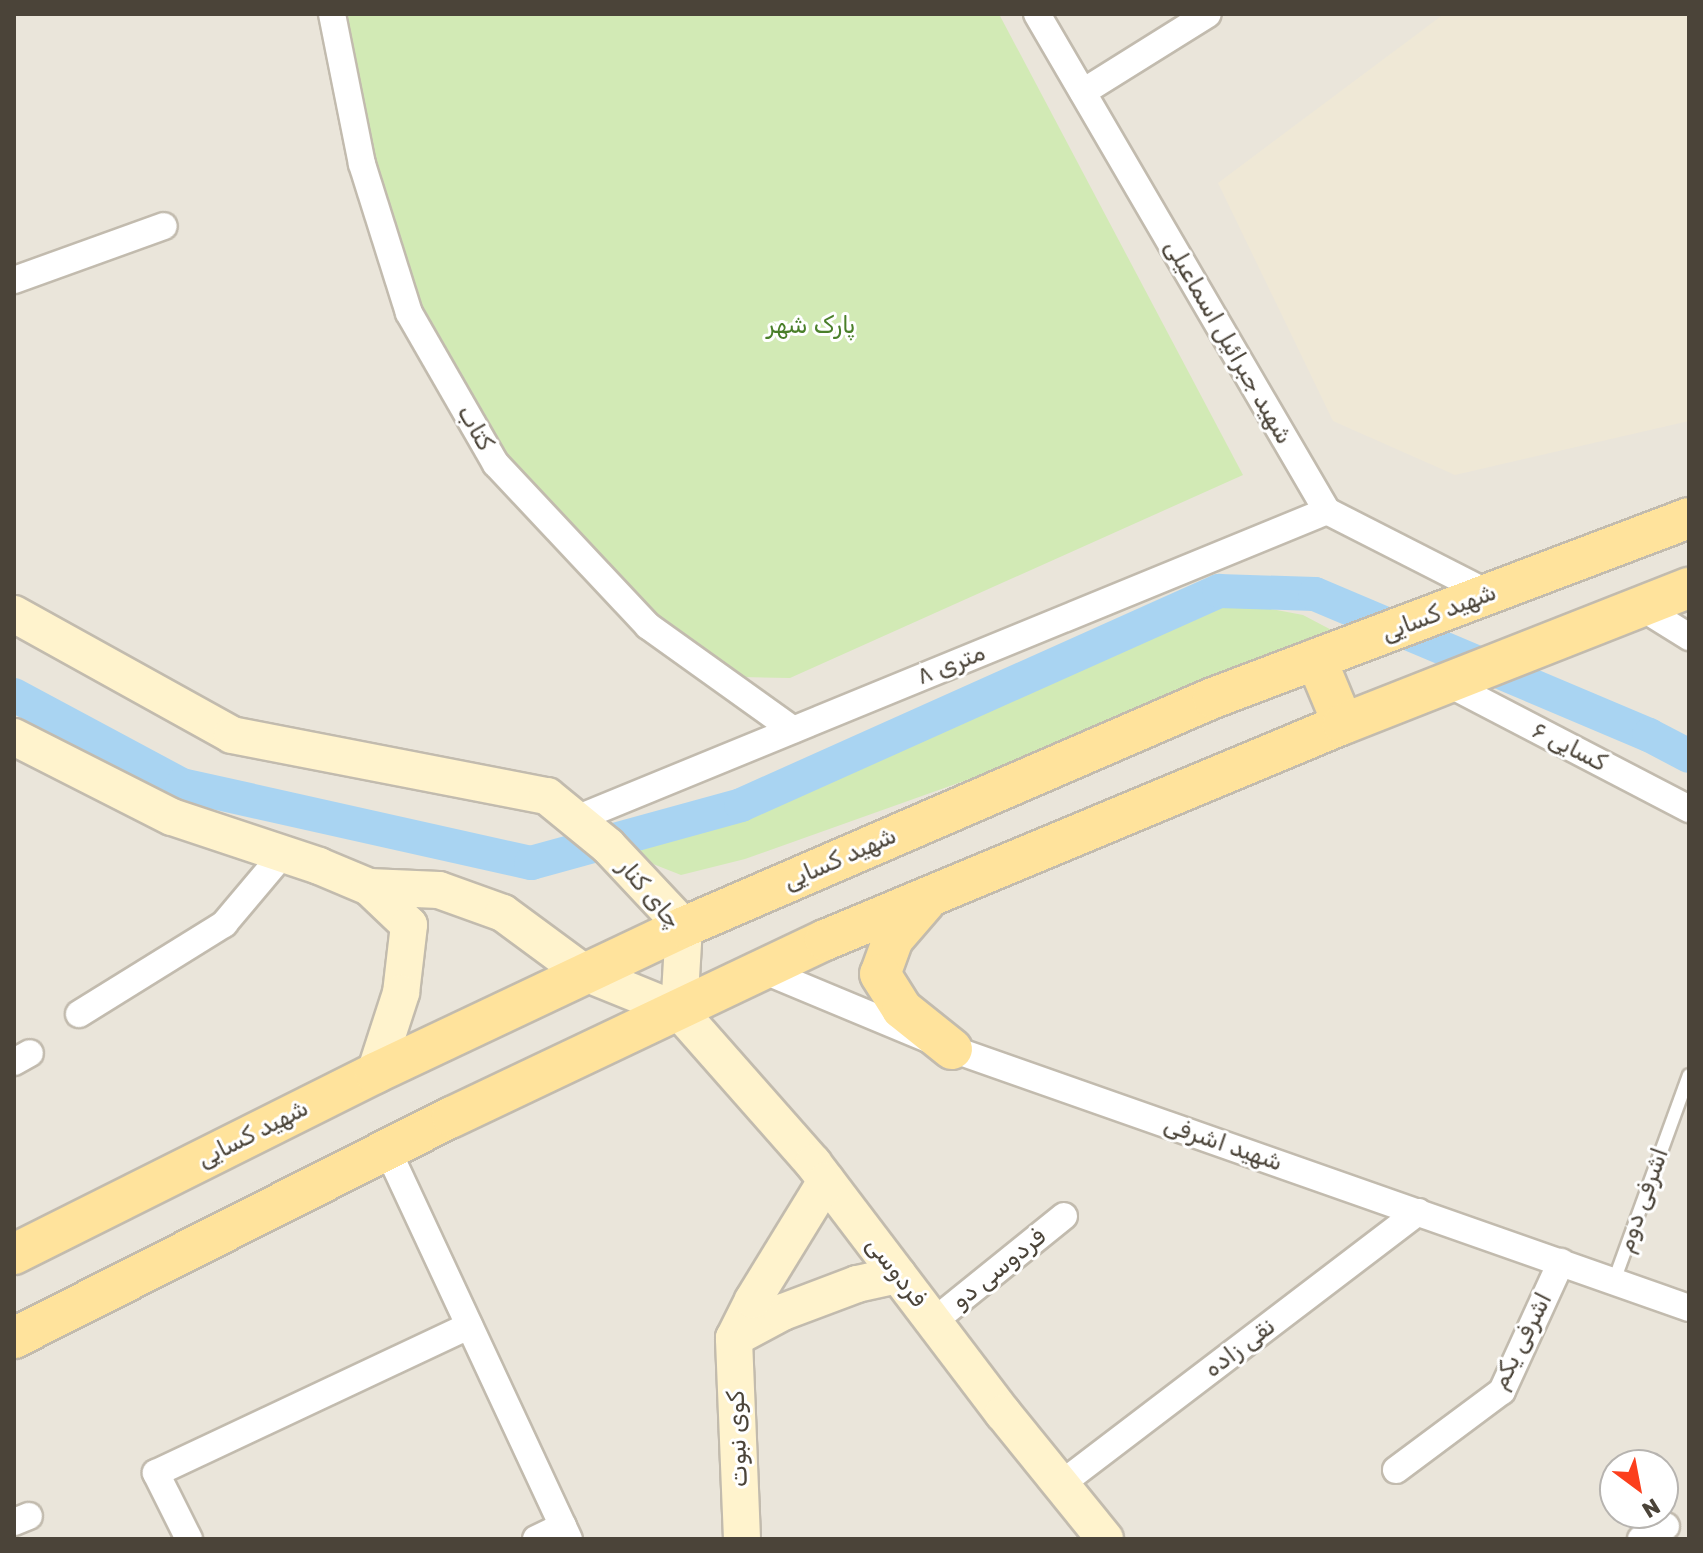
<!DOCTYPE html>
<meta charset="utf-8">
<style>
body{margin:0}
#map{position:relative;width:1703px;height:1553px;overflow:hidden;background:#f6f3ec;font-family:Rubik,Vazirmatn,sans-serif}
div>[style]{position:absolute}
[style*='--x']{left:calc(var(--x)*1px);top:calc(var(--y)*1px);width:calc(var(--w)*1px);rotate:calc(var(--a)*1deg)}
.residential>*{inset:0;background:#eae5da}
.education>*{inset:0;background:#efe8d6}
.green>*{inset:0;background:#d2eab5}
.canal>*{height:34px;margin:-17px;padding:0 17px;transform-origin:17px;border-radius:17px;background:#a9d4f2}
.roads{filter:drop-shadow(2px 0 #c2bbae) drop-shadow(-2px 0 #c2bbae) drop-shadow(0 2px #c2bbae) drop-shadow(0 -2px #c2bbae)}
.lane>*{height:12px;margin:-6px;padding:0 6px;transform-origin:6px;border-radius:6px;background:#fff}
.street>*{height:26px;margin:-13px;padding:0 13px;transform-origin:13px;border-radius:13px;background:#fff}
.secondary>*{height:36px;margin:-18px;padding:0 18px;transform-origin:18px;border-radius:18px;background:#fff3cd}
.primary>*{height:40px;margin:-20px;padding:0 20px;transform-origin:20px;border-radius:20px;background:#ffe39c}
span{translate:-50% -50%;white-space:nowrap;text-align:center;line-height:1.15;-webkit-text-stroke:6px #fff;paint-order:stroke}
.park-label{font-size:24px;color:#4a7f2a}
.street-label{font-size:24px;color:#4b4439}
.frame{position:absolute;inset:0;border:16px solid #4b4439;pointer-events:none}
.north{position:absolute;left:1599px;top:1449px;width:80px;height:80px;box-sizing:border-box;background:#fff;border:2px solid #b7b4b0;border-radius:50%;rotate:148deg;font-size:22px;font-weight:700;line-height:32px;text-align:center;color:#4b4439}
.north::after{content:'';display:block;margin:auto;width:28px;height:36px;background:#fc3f1d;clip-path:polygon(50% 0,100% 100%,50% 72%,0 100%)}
</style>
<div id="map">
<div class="residential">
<div style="clip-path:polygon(evenodd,14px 14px,1689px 14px,1689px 1539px,14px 1539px,14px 14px,1615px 1465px,1663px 1465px,1663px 1513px,1615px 1513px,1615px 1465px)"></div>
</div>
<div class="education">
<div style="clip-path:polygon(1444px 14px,1689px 14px,1689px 421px,1455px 475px,1333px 421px,1218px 183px)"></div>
</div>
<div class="green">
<div style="clip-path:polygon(332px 14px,999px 14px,1243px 475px,790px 678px,742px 677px,669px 634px,505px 455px,414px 303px)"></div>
<div style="clip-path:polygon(1251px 605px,1303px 615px,1341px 635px,978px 776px,745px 859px,681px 875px,653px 864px,626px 848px,730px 824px,1157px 631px,1214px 608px)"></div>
</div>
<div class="canal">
<div style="--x:14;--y:695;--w:191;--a:28.2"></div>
<div style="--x:182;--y:785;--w:358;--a:12.6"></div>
<div style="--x:531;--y:863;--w:218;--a:-15.4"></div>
<div style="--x:741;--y:805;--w:524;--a:-24.12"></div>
<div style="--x:1219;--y:591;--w:96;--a:1.8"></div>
<div style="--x:1315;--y:594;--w:363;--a:22.9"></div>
<div style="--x:1649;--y:735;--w:45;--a:27.7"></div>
</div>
<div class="roads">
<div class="lane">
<div style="--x:1614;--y:1281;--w:219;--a:-70"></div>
</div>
<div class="street">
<div style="--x:332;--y:14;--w:153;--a:78.7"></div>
<div style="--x:362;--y:164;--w:156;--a:72.5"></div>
<div style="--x:409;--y:313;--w:174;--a:60.1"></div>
<div style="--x:496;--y:464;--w:222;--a:46.8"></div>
<div style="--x:648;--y:626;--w:178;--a:35.6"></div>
<div style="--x:1037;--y:14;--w:575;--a:59.74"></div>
<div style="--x:1327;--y:511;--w:183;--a:27"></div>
<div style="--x:1083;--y:92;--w:147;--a:-32"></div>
<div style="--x:14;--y:280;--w:159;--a:-19.8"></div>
<div style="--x:1641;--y:607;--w:57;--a:32"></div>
<div style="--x:1449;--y:684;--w:271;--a:27.5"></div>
<div style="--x:576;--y:819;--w:812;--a:-22.3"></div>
<div style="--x:760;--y:969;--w:208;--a:22.6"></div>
<div style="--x:952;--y:1049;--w:781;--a:19.36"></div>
<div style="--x:79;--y:1014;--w:171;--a:-31.8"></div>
<div style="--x:224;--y:924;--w:92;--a:-49.9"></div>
<div style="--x:14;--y:1062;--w:18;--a:-29"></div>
<div style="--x:388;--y:1151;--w:428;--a:65"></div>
<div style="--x:934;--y:1321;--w:167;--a:-38.9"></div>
<div style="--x:1396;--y:1470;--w:132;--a:-36.7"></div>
<div style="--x:1502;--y:1391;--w:142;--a:-65.4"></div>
<div style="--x:1061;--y:1484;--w:449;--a:-37.3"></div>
<div style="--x:14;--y:1522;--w:16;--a:-22"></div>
<div style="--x:189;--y:1539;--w:74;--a:-116.6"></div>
<div style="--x:156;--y:1473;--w:346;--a:-25.2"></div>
<div style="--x:536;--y:1539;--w:30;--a:-26"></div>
<div style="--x:1641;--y:1539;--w:28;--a:-27"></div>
</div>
<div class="secondary">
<div style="--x:14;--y:614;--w:249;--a:29"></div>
<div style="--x:232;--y:735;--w:321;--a:11"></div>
<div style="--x:547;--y:796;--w:79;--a:39.3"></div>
<div style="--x:608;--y:846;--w:111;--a:46.8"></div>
<div style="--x:684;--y:927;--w:84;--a:93.4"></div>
<div style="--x:14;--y:737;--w:177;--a:26.9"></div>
<div style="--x:172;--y:817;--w:155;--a:18.4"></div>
<div style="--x:319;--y:866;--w:54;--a:22.8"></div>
<div style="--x:369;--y:887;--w:70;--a:2.5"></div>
<div style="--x:439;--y:890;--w:68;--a:19.8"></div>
<div style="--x:503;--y:913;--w:99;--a:36.4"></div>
<div style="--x:583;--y:972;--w:104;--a:22.1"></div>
<div style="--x:679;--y:1011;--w:203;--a:48.6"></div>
<div style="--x:813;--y:1163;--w:314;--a:52.8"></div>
<div style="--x:1003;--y:1413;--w:162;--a:51"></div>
<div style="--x:369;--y:887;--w:55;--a:43.5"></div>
<div style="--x:409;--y:925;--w:68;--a:96.7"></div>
<div style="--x:401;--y:993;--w:84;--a:108"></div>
<div style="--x:734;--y:1338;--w:55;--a:-28"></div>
<div style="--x:783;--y:1312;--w:79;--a:-20.7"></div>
<div style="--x:857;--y:1284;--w:42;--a:-12.4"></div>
<div style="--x:742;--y:1539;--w:201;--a:-92.3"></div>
<div style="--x:734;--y:1338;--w:42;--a:-63.4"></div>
<div style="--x:753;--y:1300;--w:140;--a:-58.5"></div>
</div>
<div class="primary">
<div style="--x:1316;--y:659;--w:70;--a:67.4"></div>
<div style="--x:925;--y:902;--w:49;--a:130.9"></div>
<div style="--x:893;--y:939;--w:37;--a:110"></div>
<div style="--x:880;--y:974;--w:41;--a:57.8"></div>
<div style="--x:902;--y:1009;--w:64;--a:38.7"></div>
<div style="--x:14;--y:1254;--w:404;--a:-26.6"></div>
<div style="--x:375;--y:1073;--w:342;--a:-25.3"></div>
<div style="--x:684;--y:927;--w:576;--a:-23.41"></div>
<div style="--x:1213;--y:698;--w:509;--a:-20.71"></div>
<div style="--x:14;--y:1338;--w:491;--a:-26.8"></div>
<div style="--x:452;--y:1117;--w:413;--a:-25.4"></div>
<div style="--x:825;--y:940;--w:561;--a:-22.64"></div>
<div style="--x:1343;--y:724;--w:372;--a:-21.5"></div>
</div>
</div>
<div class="park-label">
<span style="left:811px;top:326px">پارک شهر</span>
</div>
<div class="street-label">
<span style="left:1228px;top:342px;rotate:60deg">شهید جبرائیل اسماعیلی</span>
<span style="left:475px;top:428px;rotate:60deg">کتاب</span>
<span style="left:1439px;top:613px;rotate:-21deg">شهید کسایی</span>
<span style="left:951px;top:665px;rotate:-22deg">۸ متری</span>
<span style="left:1569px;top:747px;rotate:27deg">کسایی ۶</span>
<span style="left:840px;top:859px;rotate:-24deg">شهید کسایی</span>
<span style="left:649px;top:894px;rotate:50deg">چای کنار</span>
<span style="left:253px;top:1134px;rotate:-27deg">شهید کسایی</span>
<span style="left:1223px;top:1144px;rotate:19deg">شهید اشرفی</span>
<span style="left:1643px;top:1200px;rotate:-70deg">اشرفی دوم</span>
<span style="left:999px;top:1269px;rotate:-39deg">فردوسی دو</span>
<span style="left:896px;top:1272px;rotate:52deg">فردوسی</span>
<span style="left:1522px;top:1341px;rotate:-63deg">اشرفی یکم</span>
<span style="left:1240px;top:1348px;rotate:-37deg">نقی زاده</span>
<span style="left:738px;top:1439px;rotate:-92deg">کوی نبوت</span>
</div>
<div class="frame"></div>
<div class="north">N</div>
</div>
